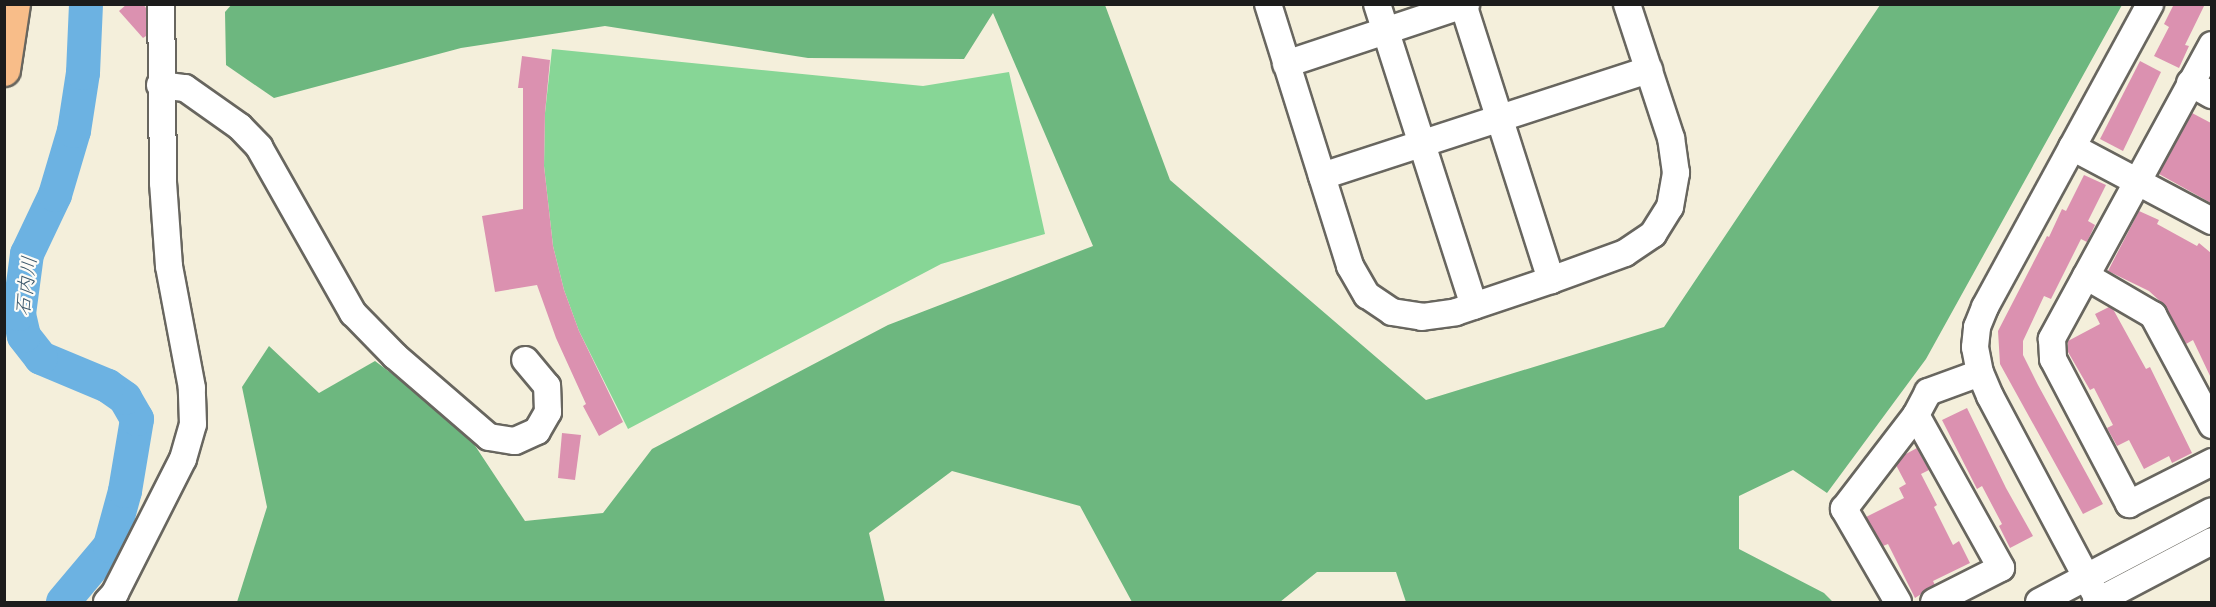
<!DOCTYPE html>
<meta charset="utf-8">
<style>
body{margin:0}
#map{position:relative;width:2216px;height:607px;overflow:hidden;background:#f4efdb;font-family:"Comic Neue","Klee One",sans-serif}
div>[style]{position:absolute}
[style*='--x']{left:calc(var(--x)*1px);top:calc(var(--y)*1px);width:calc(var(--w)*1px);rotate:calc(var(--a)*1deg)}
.green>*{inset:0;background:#87d696}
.forest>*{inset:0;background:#6db77f}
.river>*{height:34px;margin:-17px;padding:0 17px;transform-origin:17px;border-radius:17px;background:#6cb2e2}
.building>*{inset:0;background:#db91b0}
.roads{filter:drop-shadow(2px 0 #68665f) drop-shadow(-2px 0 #68665f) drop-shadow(0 2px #68665f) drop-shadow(0 -2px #68665f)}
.minor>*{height:26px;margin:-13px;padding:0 13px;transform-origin:13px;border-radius:13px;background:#fff}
.major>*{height:32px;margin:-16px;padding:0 16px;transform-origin:16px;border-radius:16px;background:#f8bd89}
span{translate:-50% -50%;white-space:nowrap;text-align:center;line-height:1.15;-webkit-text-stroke:4.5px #fdfcf7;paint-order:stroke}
.water-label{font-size:20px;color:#3c586b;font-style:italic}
.frame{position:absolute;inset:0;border:6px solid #1c1c1c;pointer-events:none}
</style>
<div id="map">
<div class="green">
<div style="clip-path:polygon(552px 49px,923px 86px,1009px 72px,1045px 234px,941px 264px,628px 429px,579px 331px,564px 290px,553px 246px,544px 166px,545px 113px)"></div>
</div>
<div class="forest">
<div style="clip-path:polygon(232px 4px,1105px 5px,1170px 180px,1426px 400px,1664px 327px,1880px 5px,2122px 5px,1926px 359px,1827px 493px,1793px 470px,1739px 496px,1739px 549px,1824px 593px,1833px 602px,1406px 602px,1396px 572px,1317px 572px,1280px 602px,1132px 602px,1080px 506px,952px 471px,869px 533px,885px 602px,237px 602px,267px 507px,242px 387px,269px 346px,319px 393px,375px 361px,462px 426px,525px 521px,603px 513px,652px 449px,888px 325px,1093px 246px,993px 13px,964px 59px,808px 58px,605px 26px,461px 48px,274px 98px,226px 65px,225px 12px)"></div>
</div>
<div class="river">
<div style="--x:63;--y:602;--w:73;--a:-50"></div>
<div style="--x:110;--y:546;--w:57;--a:-74.7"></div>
<div style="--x:125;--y:491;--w:73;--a:-80.5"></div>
<div style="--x:137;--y:419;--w:24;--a:-120"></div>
<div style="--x:125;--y:398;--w:21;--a:-145"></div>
<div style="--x:108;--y:386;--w:73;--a:-157.3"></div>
<div style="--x:41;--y:358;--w:28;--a:-128"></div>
<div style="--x:24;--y:336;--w:23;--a:-103"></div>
<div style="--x:19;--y:314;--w:61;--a:-82.4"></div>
<div style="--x:27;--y:254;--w:65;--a:-64.6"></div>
<div style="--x:55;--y:195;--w:67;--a:-73.5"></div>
<div style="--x:74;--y:131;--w:59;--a:-81.2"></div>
<div style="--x:83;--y:73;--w:69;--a:-87.5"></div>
</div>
<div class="building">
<div style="clip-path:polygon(127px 4px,143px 4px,146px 8px,146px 36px,143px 38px,119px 11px)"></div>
<div style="clip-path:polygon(2174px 4px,2205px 4px,2185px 45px,2189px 46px,2179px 68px,2154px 56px,2169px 27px,2164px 24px)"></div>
<div style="clip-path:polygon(522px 56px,550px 60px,545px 113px,544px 166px,553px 246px,564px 290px,579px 331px,623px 422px,599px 436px,583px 406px,586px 404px,556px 338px,537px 285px,495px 292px,482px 216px,523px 209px,523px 88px,518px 88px)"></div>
<div style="clip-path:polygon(2140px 61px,2161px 72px,2123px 151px,2100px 139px)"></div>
<div style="clip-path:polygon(2192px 113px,2211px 123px,2211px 203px,2159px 174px)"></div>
<div style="clip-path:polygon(2084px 175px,2106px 185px,2088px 221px,2095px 225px,2087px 242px,2081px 239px,2051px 299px,2044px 296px,2023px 341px,2023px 355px,2038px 385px,2103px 504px,2083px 514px,2000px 364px,1998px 331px,2047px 236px,2049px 237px,2062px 209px,2066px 211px)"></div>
<div style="clip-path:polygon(2139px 211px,2159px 220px,2157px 224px,2197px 246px,2199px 243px,2211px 253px,2211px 378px,2193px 340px,2186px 344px,2161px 302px,2149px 291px,2108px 271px)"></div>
<div style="clip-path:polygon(2109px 307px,2113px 309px,2146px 369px,2150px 367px,2192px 453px,2172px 463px,2169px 456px,2144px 469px,2129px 440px,2117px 446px,2107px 428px,2113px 425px,2094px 388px,2090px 390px,2068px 352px,2068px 341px,2100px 324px,2095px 314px)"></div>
<div style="clip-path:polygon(1967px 408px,2006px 488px,2033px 536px,2010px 548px,1999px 526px,2002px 524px,1982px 486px,1977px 489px,1942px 420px)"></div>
<div style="clip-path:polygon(562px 433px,581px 435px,575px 480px,558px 478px)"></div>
<div style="clip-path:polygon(1917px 448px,1929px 470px,1921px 474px,1937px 505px,1934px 507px,1953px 545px,1959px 541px,1970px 563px,1933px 581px,1935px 585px,1915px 598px,1888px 544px,1883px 546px,1866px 517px,1904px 498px,1899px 488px,1906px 484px,1896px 465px,1904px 455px)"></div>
</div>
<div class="roads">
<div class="minor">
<div style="--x:1268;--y:4;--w:275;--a:72.6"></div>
<div style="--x:1350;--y:266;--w:34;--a:60"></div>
<div style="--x:1367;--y:295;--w:30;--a:34"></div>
<div style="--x:1392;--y:312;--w:30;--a:9"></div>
<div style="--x:1422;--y:317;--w:34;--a:-8"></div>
<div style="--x:1456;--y:312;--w:100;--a:-18.6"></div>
<div style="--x:1551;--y:280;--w:79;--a:-20"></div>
<div style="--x:1625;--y:253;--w:34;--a:-34"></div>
<div style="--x:1653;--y:234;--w:32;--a:-58"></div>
<div style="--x:1670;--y:207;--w:35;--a:-80"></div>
<div style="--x:1676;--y:173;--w:35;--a:-98"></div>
<div style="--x:1671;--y:138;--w:141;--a:-108.2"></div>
<div style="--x:1377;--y:4;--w:317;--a:72.2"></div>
<div style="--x:1463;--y:4;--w:290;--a:72.3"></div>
<div style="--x:2212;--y:45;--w:335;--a:118.6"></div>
<div style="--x:2052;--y:339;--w:20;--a:87"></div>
<div style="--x:2053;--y:359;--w:164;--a:62.3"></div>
<div style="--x:2129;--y:504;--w:93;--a:-26.8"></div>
<div style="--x:1286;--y:64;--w:190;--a:-18.4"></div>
<div style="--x:2190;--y:83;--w:25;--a:29"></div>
<div style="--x:160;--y:85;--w:25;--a:7"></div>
<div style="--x:185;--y:88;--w:67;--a:35.3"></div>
<div style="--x:240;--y:127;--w:28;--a:46"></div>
<div style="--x:259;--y:147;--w:191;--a:60.5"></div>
<div style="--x:353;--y:313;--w:60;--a:45.7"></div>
<div style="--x:395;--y:356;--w:124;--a:40.8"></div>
<div style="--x:489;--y:437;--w:26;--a:9"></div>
<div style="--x:515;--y:441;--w:24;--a:-24"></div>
<div style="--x:537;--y:431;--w:22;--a:-60"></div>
<div style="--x:548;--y:412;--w:26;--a:-92"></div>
<div style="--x:547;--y:386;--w:34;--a:-130"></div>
<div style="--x:2072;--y:147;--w:158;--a:27.9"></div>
<div style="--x:1322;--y:176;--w:344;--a:-18"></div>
<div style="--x:2086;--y:276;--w:78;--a:30.2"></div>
<div style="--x:2153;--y:315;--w:125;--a:61.8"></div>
<div style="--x:1916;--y:415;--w:175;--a:60.9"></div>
<div style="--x:2001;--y:568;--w:75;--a:153.1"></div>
<div style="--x:2099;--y:601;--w:232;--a:-118"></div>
<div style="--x:1990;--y:396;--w:25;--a:-113"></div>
<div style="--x:1980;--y:373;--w:26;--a:-101"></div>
<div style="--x:1975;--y:347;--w:20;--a:-84"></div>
<div style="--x:1977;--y:327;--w:22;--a:-68"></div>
<div style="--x:1985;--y:307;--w:345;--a:-61.4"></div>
<div style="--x:107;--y:602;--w:12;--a:-48"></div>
<div style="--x:115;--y:593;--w:150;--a:-63.1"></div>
<div style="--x:183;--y:459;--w:36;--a:-74"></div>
<div style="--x:193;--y:424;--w:36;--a:-92"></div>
<div style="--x:192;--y:388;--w:124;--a:-100.7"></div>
<div style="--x:169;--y:266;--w:83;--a:-94.1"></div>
<div style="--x:163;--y:183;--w:179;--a:-90.6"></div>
<div style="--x:1898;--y:602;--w:108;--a:-120.1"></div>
<div style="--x:1844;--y:509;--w:118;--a:-52.5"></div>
<div style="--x:1916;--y:415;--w:26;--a:-62"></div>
<div style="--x:1928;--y:392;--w:55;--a:-20.1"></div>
<div style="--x:2039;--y:602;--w:195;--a:-27.7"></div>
<div style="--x:2096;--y:602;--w:131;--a:-27.7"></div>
</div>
<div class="major">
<div style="--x:4;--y:70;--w:67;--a:-81.4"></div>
</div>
</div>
<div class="water-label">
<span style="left:26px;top:286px;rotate:-83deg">石内川</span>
</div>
<div class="frame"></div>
</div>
